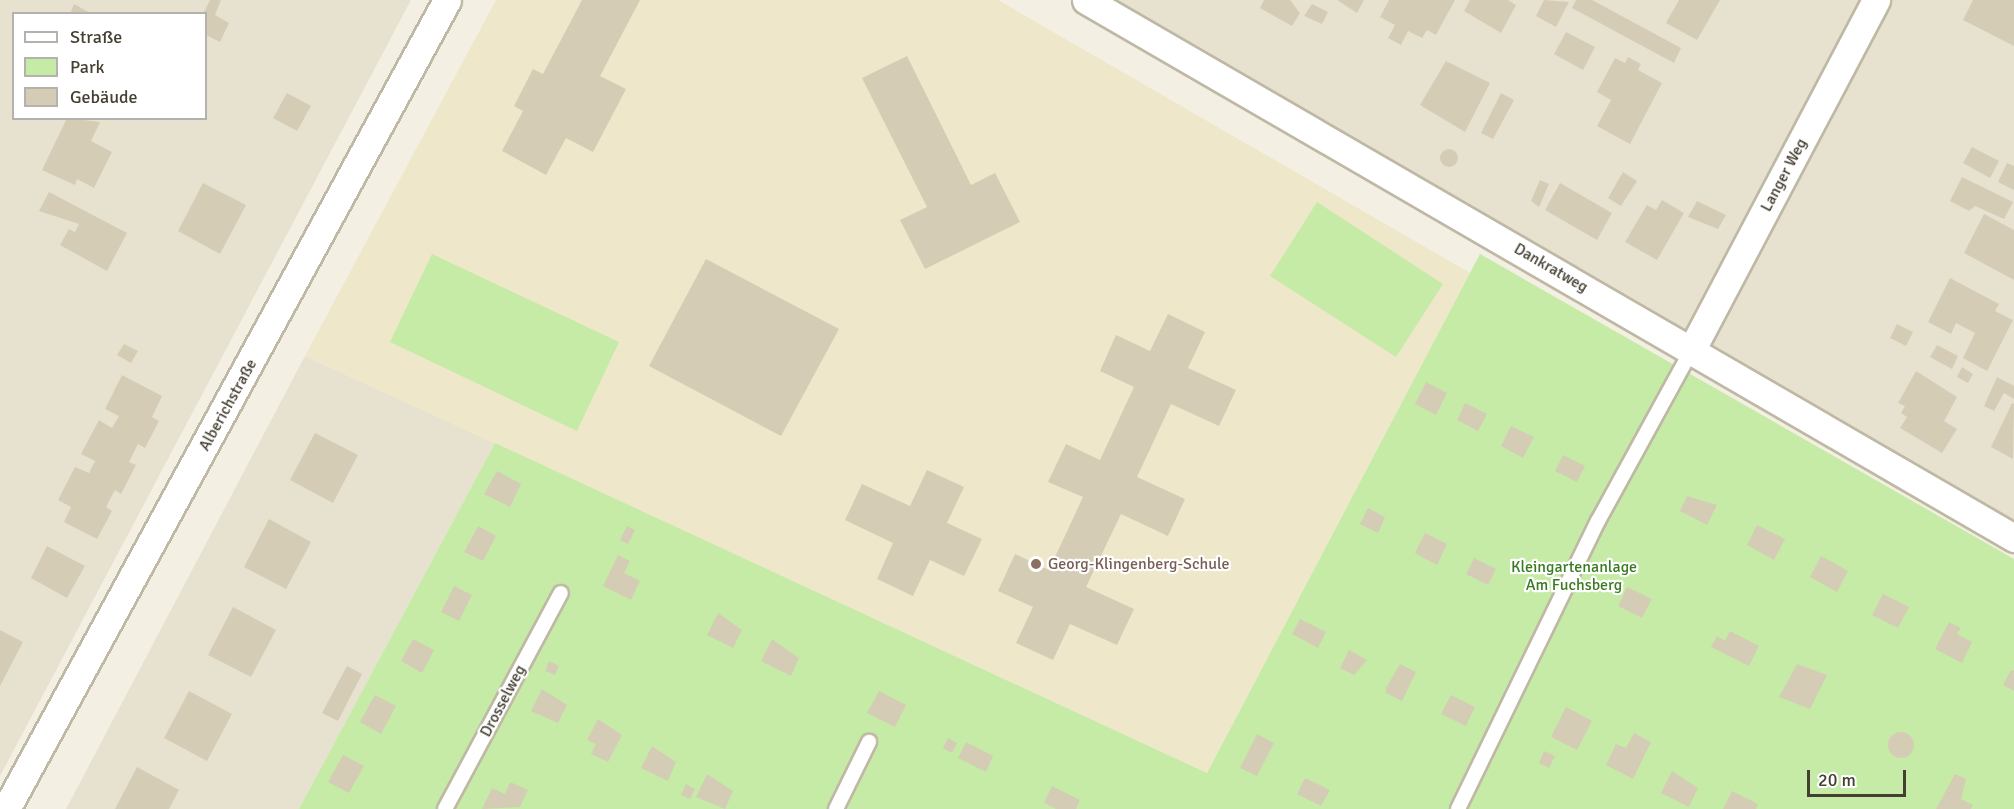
<!DOCTYPE html>
<meta charset="utf-8">
<style>
body{margin:0}
#map{position:relative;width:2014px;height:809px;overflow:hidden;background:#f3efe2;font-family:Signika,sans-serif}
div>[style]{position:absolute}
[style*='--x']{left:calc(var(--x)*1px);top:calc(var(--y)*1px);width:calc(var(--w)*1px);rotate:calc(var(--a)*1deg)}
.residential>*{inset:0;background:#e7e2cf}
.education>*{inset:0;background:#eee7ca}
.green>*{inset:0;background:#c6eba6}
.building>*{inset:0;background:#d5ccb6}
.round{border-radius:50%}
.roads{filter:drop-shadow(2px 0 #bfb8a4) drop-shadow(-2px 0 #bfb8a4) drop-shadow(0 2px #bfb8a4) drop-shadow(0 -2px #bfb8a4)}
.service>*{height:14px;margin:-7px;padding:0 7px;transform-origin:7px;border-radius:7px;background:#fff}
.minor>*{height:27px;margin:-13.5px;padding:0 13.5px;transform-origin:13.5px;border-radius:13.5px;background:#fff}
.dots>*{width:16px;height:16px;translate:-50% -50%;box-sizing:border-box;border:3px solid #fff;border-radius:50%}
span{translate:-50% -50%;white-space:nowrap;text-align:center;line-height:1.15;-webkit-text-stroke:4.5px #fff;paint-order:stroke}
.street-label{font-size:16px;color:#453f32}
.education-label{font-size:16px;color:#785e54}
.left{translate:0 -50%;text-align:left}
.park-label{font-size:16px;color:#3a7b21}
.legend{position:absolute;left:12px;top:12px;width:195px;height:108px;box-sizing:border-box;background:#fff;border:2px solid #b5b2ad;margin:0;padding:8px 10px;list-style:none;font-size:18px;color:#453f32}
.legend li{display:flex;align-items:center;gap:12px;height:30px}
.legend b{width:30px;border:2px solid #b5b2ad}
.scale{position:absolute;left:1807px;top:770px;width:99px;height:27px;box-sizing:border-box;border:3px solid #453f32;border-top:0;padding-left:8px;font-size:18px;line-height:21px;white-space:nowrap;color:#453f32;-webkit-text-stroke:4px #fff;paint-order:stroke}
</style>
<div id="map">
<div class="residential">
<div style="clip-path:polygon(evenodd,0 0,411px 0,0 776px,0 0,14px 14px,206px 14px,206px 118px,14px 118px,14px 14px)"></div>
<div style="clip-path:polygon(1111px 0,2014px 0,2014px 522px,1733px 359px)"></div>
<div style="clip-path:polygon(305px 356px,495px 443px,299px 809px,66px 809px)"></div>
</div>
<div class="education">
<div style="clip-path:polygon(496px 0,998px 0,1470px 273px,1207px 773px,305px 356px)"></div>
</div>
<div class="green">
<div style="clip-path:polygon(1317px 202px,1443px 284px,1396px 357px,1270px 276px)"></div>
<div style="clip-path:polygon(432px 254px,619px 342px,577px 431px,390px 342px)"></div>
<div style="clip-path:polygon(1480px 254px,2014px 559px,2014px 809px,299px 809px,495px 443px,1207px 773px)"></div>
</div>
<div class="building">
<div style="clip-path:polygon(210px 0,221px 0,215px 15px,229px 23px,220px 42px,206px 35px,203px 14px)"></div>
<div style="clip-path:polygon(582px 0,640px 0,600px 76px,626px 89px,593px 152px,566px 138px,546px 175px,502px 151px,523px 111px,514px 106px,533px 69px,543px 74px)"></div>
<div style="clip-path:polygon(1264px 0,1290px 0,1300px 13px,1292px 26px,1260px 8px)"></div>
<div style="clip-path:polygon(1337px 0,1364px 0,1357px 13px)"></div>
<div style="clip-path:polygon(1389px 0,1455px 0,1436px 35px,1427px 30px,1422px 38px,1408px 31px,1401px 45px,1388px 38px,1395px 25px,1380px 17px)"></div>
<div style="clip-path:polygon(1470px 0,1508px 0,1516px 5px,1501px 33px,1464px 11px)"></div>
<div style="clip-path:polygon(1544px 0,1569px 2px,1556px 27px,1536px 16px)"></div>
<div style="clip-path:polygon(1576px 0,1592px 0,1681px 48px,1674px 63px,1572px 8px)"></div>
<div style="clip-path:polygon(1679px 0,1720px 0,1697px 40px,1666px 23px)"></div>
<div style="clip-path:polygon(1973px 0,2014px 0,2014px 46px,1963px 20px)"></div>
<div style="clip-path:polygon(74px 4px,92px 14px,70px 14px)"></div>
<div style="clip-path:polygon(1312px 4px,1328px 12px,1322px 24px,1304px 16px)"></div>
<div style="clip-path:polygon(1566px 32px,1595px 47px,1583px 70px,1554px 54px)"></div>
<div style="clip-path:polygon(907px 56px,971px 185px,995px 173px,1020px 222px,925px 269px,900px 220px,927px 207px,862px 78px)"></div>
<div style="clip-path:polygon(1628px 57px,1641px 64px,1638px 70px,1662px 83px,1630px 144px,1597px 126px,1611px 100px,1597px 92px,1615px 58px,1625px 63px)"></div>
<div style="clip-path:polygon(1446px 61px,1490px 83px,1465px 132px,1420px 105px)"></div>
<div style="clip-path:polygon(287px 93px,311px 106px,297px 131px,273px 118px)"></div>
<div style="clip-path:polygon(1501px 93px,1514px 100px,1493px 139px,1481px 133px)"></div>
<div style="clip-path:polygon(67px 118px,100px 122px,91px 141px,112px 152px,94px 188px,77px 179px,75px 185px,42px 170px)"></div>
<div style="clip-path:polygon(1972px 147px,1999px 161px,1990px 178px,1963px 163px)"></div>
<div class="round" style="left:1440px;top:149px;width:18px;height:18px"></div>
<div style="clip-path:polygon(2007px 163px,2014px 166px,2014px 190px,1998px 182px)"></div>
<div style="clip-path:polygon(1623px 172px,1637px 181px,1621px 206px,1608px 198px)"></div>
<div style="clip-path:polygon(1962px 177px,2013px 202px,2004px 219px,1975px 206px,1969px 211px,1950px 201px)"></div>
<div style="clip-path:polygon(1540px 180px,1549px 184px,1539px 207px,1531px 201px)"></div>
<div style="clip-path:polygon(203px 183px,246px 205px,220px 254px,178px 231px)"></div>
<div style="clip-path:polygon(1560px 183px,1612px 213px,1597px 240px,1545px 210px)"></div>
<div style="clip-path:polygon(49px 192px,127px 233px,107px 271px,60px 245px,69px 229px,75px 232px,79px 224px,39px 211px)"></div>
<div style="clip-path:polygon(1662px 200px,1684px 213px,1657px 260px,1625px 242px,1647px 205px,1656px 210px)"></div>
<div style="clip-path:polygon(1697px 201px,1726px 215px,1718px 229px,1688px 217px)"></div>
<div style="clip-path:polygon(1984px 214px,2014px 230px,2014px 280px,1964px 253px)"></div>
<div style="clip-path:polygon(706px 259px,839px 329px,781px 436px,649px 366px)"></div>
<div style="clip-path:polygon(1950px 278px,1999px 304px,1995px 311px,2013px 320px,1987px 371px,1963px 358px,1975px 333px,1956px 323px,1951px 334px,1928px 322px)"></div>
<div style="clip-path:polygon(1168px 314px,1205px 332px,1188px 368px,1236px 390px,1219px 426px,1171px 404px,1137px 477px,1185px 499px,1168px 536px,1121px 514px,1086px 587px,1134px 609px,1117px 645px,1070px 624px,1053px 660px,1016px 643px,1033px 607px,998px 591px,1015px 554px,1049px 570px,1083px 497px,1048px 482px,1066px 444px,1100px 460px,1134px 387px,1100px 371px,1116px 335px,1150px 351px)"></div>
<div style="clip-path:polygon(1897px 324px,1913px 332px,1906px 346px,1890px 338px)"></div>
<div style="clip-path:polygon(124px 344px,138px 351px,131px 363px,117px 355px)"></div>
<div style="clip-path:polygon(1937px 345px,1958px 356px,1952px 369px,1930px 357px)"></div>
<div style="clip-path:polygon(1962px 367px,1973px 374px,1968px 383px,1957px 377px)"></div>
<div style="clip-path:polygon(1916px 371px,1957px 397px,1944px 421px,1957px 429px,1942px 453px,1900px 428px,1907px 417px,1901px 413px,1905px 406px,1898px 403px)"></div>
<div style="clip-path:polygon(122px 375px,162px 396px,152px 417px,159px 421px,145px 448px,138px 444px,129px 462px,136px 465px,121px 494px,115px 490px,106px 507px,112px 511px,97px 539px,64px 522px,71px 507px,58px 500px,75px 467px,89px 473px,95px 461px,81px 454px,99px 420px,112px 428px,119px 416px,105px 409px)"></div>
<div style="clip-path:polygon(1997px 377px,2014px 386px,2014px 399px,2004px 393px,1994px 411px,1984px 406px)"></div>
<div style="clip-path:polygon(1426px 382px,1447px 393px,1436px 415px,1415px 404px)"></div>
<div style="clip-path:polygon(1465px 403px,1487px 414px,1478px 431px,1457px 420px)"></div>
<div style="clip-path:polygon(2012px 403px,2014px 404px,2013px 459px,1991px 447px)"></div>
<div style="clip-path:polygon(1511px 426px,1534px 437px,1523px 458px,1501px 446px)"></div>
<div style="clip-path:polygon(315px 433px,358px 455px,333px 503px,290px 480px)"></div>
<div style="clip-path:polygon(1563px 455px,1585px 466px,1577px 482px,1555px 471px)"></div>
<div style="clip-path:polygon(927px 470px,964px 487px,947px 523px,982px 539px,964px 576px,930px 560px,913px 596px,877px 579px,893px 543px,845px 520px,862px 484px,910px 506px)"></div>
<div style="clip-path:polygon(497px 471px,521px 484px,510px 507px,484px 494px)"></div>
<div style="clip-path:polygon(1687px 496px,1717px 505px,1707px 525px,1680px 511px)"></div>
<div style="clip-path:polygon(1368px 508px,1385px 517px,1378px 533px,1360px 524px)"></div>
<div style="clip-path:polygon(269px 519px,311px 542px,286px 589px,244px 567px)"></div>
<div style="clip-path:polygon(1757px 525px,1785px 539px,1774px 560px,1747px 545px)"></div>
<div style="clip-path:polygon(478px 526px,496px 536px,483px 561px,464px 552px)"></div>
<div style="clip-path:polygon(627px 526px,635px 530px,628px 544px,620px 540px)"></div>
<div style="clip-path:polygon(1425px 533px,1447px 544px,1437px 565px,1415px 553px)"></div>
<div style="clip-path:polygon(47px 546px,85px 566px,67px 598px,31px 578px)"></div>
<div style="clip-path:polygon(618px 555px,630px 561px,624px 573px,640px 581px,631px 600px,603px 586px)"></div>
<div style="clip-path:polygon(1821px 556px,1848px 571px,1837px 592px,1810px 577px)"></div>
<div style="clip-path:polygon(1474px 558px,1496px 569px,1488px 585px,1466px 574px)"></div>
<div style="clip-path:polygon(454px 586px,472px 595px,459px 621px,441px 612px)"></div>
<div style="clip-path:polygon(1627px 587px,1652px 599px,1642px 618px,1618px 606px)"></div>
<div style="clip-path:polygon(1883px 594px,1909px 607px,1898px 628px,1872px 615px)"></div>
<div style="clip-path:polygon(233px 607px,276px 630px,251px 677px,208px 655px)"></div>
<div style="clip-path:polygon(718px 613px,742px 630px,733px 648px,707px 635px)"></div>
<div style="clip-path:polygon(1300px 619px,1326px 632px,1318px 648px,1292px 634px)"></div>
<div style="clip-path:polygon(1949px 622px,1961px 628px,1957px 634px,1972px 642px,1962px 663px,1935px 649px)"></div>
<div style="clip-path:polygon(0 630px,23px 642px,0 686px)"></div>
<div style="clip-path:polygon(1730px 631px,1759px 646px,1749px 666px,1711px 647px,1717px 636px,1725px 641px)"></div>
<div style="clip-path:polygon(413px 639px,434px 650px,422px 673px,401px 661px)"></div>
<div style="clip-path:polygon(772px 639px,799px 658px,791px 676px,761px 661px)"></div>
<div style="clip-path:polygon(1349px 650px,1367px 660px,1354px 675px,1340px 668px)"></div>
<div style="clip-path:polygon(549px 661px,559px 666px,555px 675px,545px 671px)"></div>
<div style="clip-path:polygon(1400px 664px,1416px 672px,1402px 701px,1386px 693px,1386px 688px)"></div>
<div style="clip-path:polygon(1797px 664px,1827px 675px,1810px 709px,1779px 697px)"></div>
<div style="clip-path:polygon(347px 666px,362px 674px,338px 721px,322px 713px)"></div>
<div style="clip-path:polygon(2011px 670px,2014px 671px,2014px 691px,2003px 685px)"></div>
<div style="clip-path:polygon(542px 689px,567px 705px,558px 723px,531px 711px)"></div>
<div style="clip-path:polygon(189px 691px,232px 714px,207px 761px,164px 738px)"></div>
<div style="clip-path:polygon(879px 691px,906px 705px,895px 727px,867px 713px)"></div>
<div style="clip-path:polygon(375px 695px,396px 706px,381px 734px,360px 722px)"></div>
<div style="clip-path:polygon(1451px 695px,1475px 707px,1466px 726px,1441px 714px)"></div>
<div style="clip-path:polygon(1566px 707px,1592px 721px,1577px 750px,1551px 737px)"></div>
<div style="clip-path:polygon(598px 719px,622px 735px,608px 762px,591px 754px,596px 744px,587px 740px)"></div>
<div class="round" style="left:1888px;top:732px;width:26px;height:26px"></div>
<div style="clip-path:polygon(1634px 733px,1651px 742px,1633px 779px,1606px 765px,1616px 744px,1626px 748px)"></div>
<div style="clip-path:polygon(1257px 734px,1274px 743px,1257px 776px,1240px 768px)"></div>
<div style="clip-path:polygon(948px 738px,957px 743px,952px 753px,943px 748px)"></div>
<div style="clip-path:polygon(966px 742px,993px 756px,986px 772px,958px 758px)"></div>
<div style="clip-path:polygon(652px 746px,676px 762px,668px 781px,641px 768px)"></div>
<div style="clip-path:polygon(1544px 751px,1555px 756px,1549px 768px,1539px 763px)"></div>
<div style="clip-path:polygon(343px 755px,364px 766px,349px 793px,328px 782px)"></div>
<div style="clip-path:polygon(137px 767px,179px 790px,169px 809px,115px 809px)"></div>
<div style="clip-path:polygon(1672px 771px,1698px 788px,1689px 807px,1661px 793px)"></div>
<div style="clip-path:polygon(707px 774px,733px 791px,725px 809px,696px 797px)"></div>
<div style="clip-path:polygon(1955px 774px,1966px 779px,1961px 799px,1973px 805px,1971px 809px,1936px 809px)"></div>
<div style="clip-path:polygon(1305px 778px,1330px 790px,1321px 806px,1297px 794px)"></div>
<div style="clip-path:polygon(510px 782px,528px 790px,520px 807px,482px 809px,492px 788px,505px 794px)"></div>
<div style="clip-path:polygon(686px 784px,695px 789px,690px 799px,681px 795px)"></div>
<div style="clip-path:polygon(1052px 786px,1080px 800px,1076px 809px,1056px 809px,1044px 803px)"></div>
<div style="clip-path:polygon(1732px 791px,1758px 804px,1756px 809px,1723px 809px)"></div>
</div>
<div class="roads">
<div class="service">
<div style="--x:445;--y:809;--w:245;--a:-61.8"></div>
<div style="--x:836;--y:809;--w:75;--a:-63.8"></div>
<div style="--x:1458;--y:809;--w:320;--a:-64.1"></div>
<div style="--x:1598;--y:521;--w:196;--a:-61.3"></div>
</div>
<div class="minor">
<div style="--x:1086;--y:0;--w:1073;--a:30.1"></div>
<div style="--x:1692;--y:349;--w:395;--a:-62.2"></div>
<div style="--x:6;--y:809;--w:921;--a:-61.4"></div>
</div>
</div>
<div class="dots">
<div style="left:1036px;top:564px;background:#8d6e63"></div>
</div>
<div class="street-label">
<span style="left:1784px;top:175px;rotate:-62deg">Langer Weg</span>
<span style="left:1551px;top:268px;rotate:30deg">Dankratweg</span>
<span style="left:228px;top:405px;rotate:-61deg">Alberichstraße</span>
<span style="left:503px;top:701px;rotate:-62deg">Drosselweg</span>
</div>
<div class="education-label">
<span class="left" style="left:1048px;top:564px">Georg-Klingenberg-Schule</span>
</div>
<div class="park-label">
<span style="left:1574px;top:576px">Kleingartenanlage<br>Am Fuchsberg</span>
</div>
<ul class="legend">
<li><b style="height:8px;background:#fff"></b>Straße</li>
<li><b style="height:16px;background:#c6eba6"></b>Park</li>
<li><b style="height:16px;background:#d5ccb6"></b>Gebäude</li>
</ul>
<div class="scale">20 m</div>
</div>
